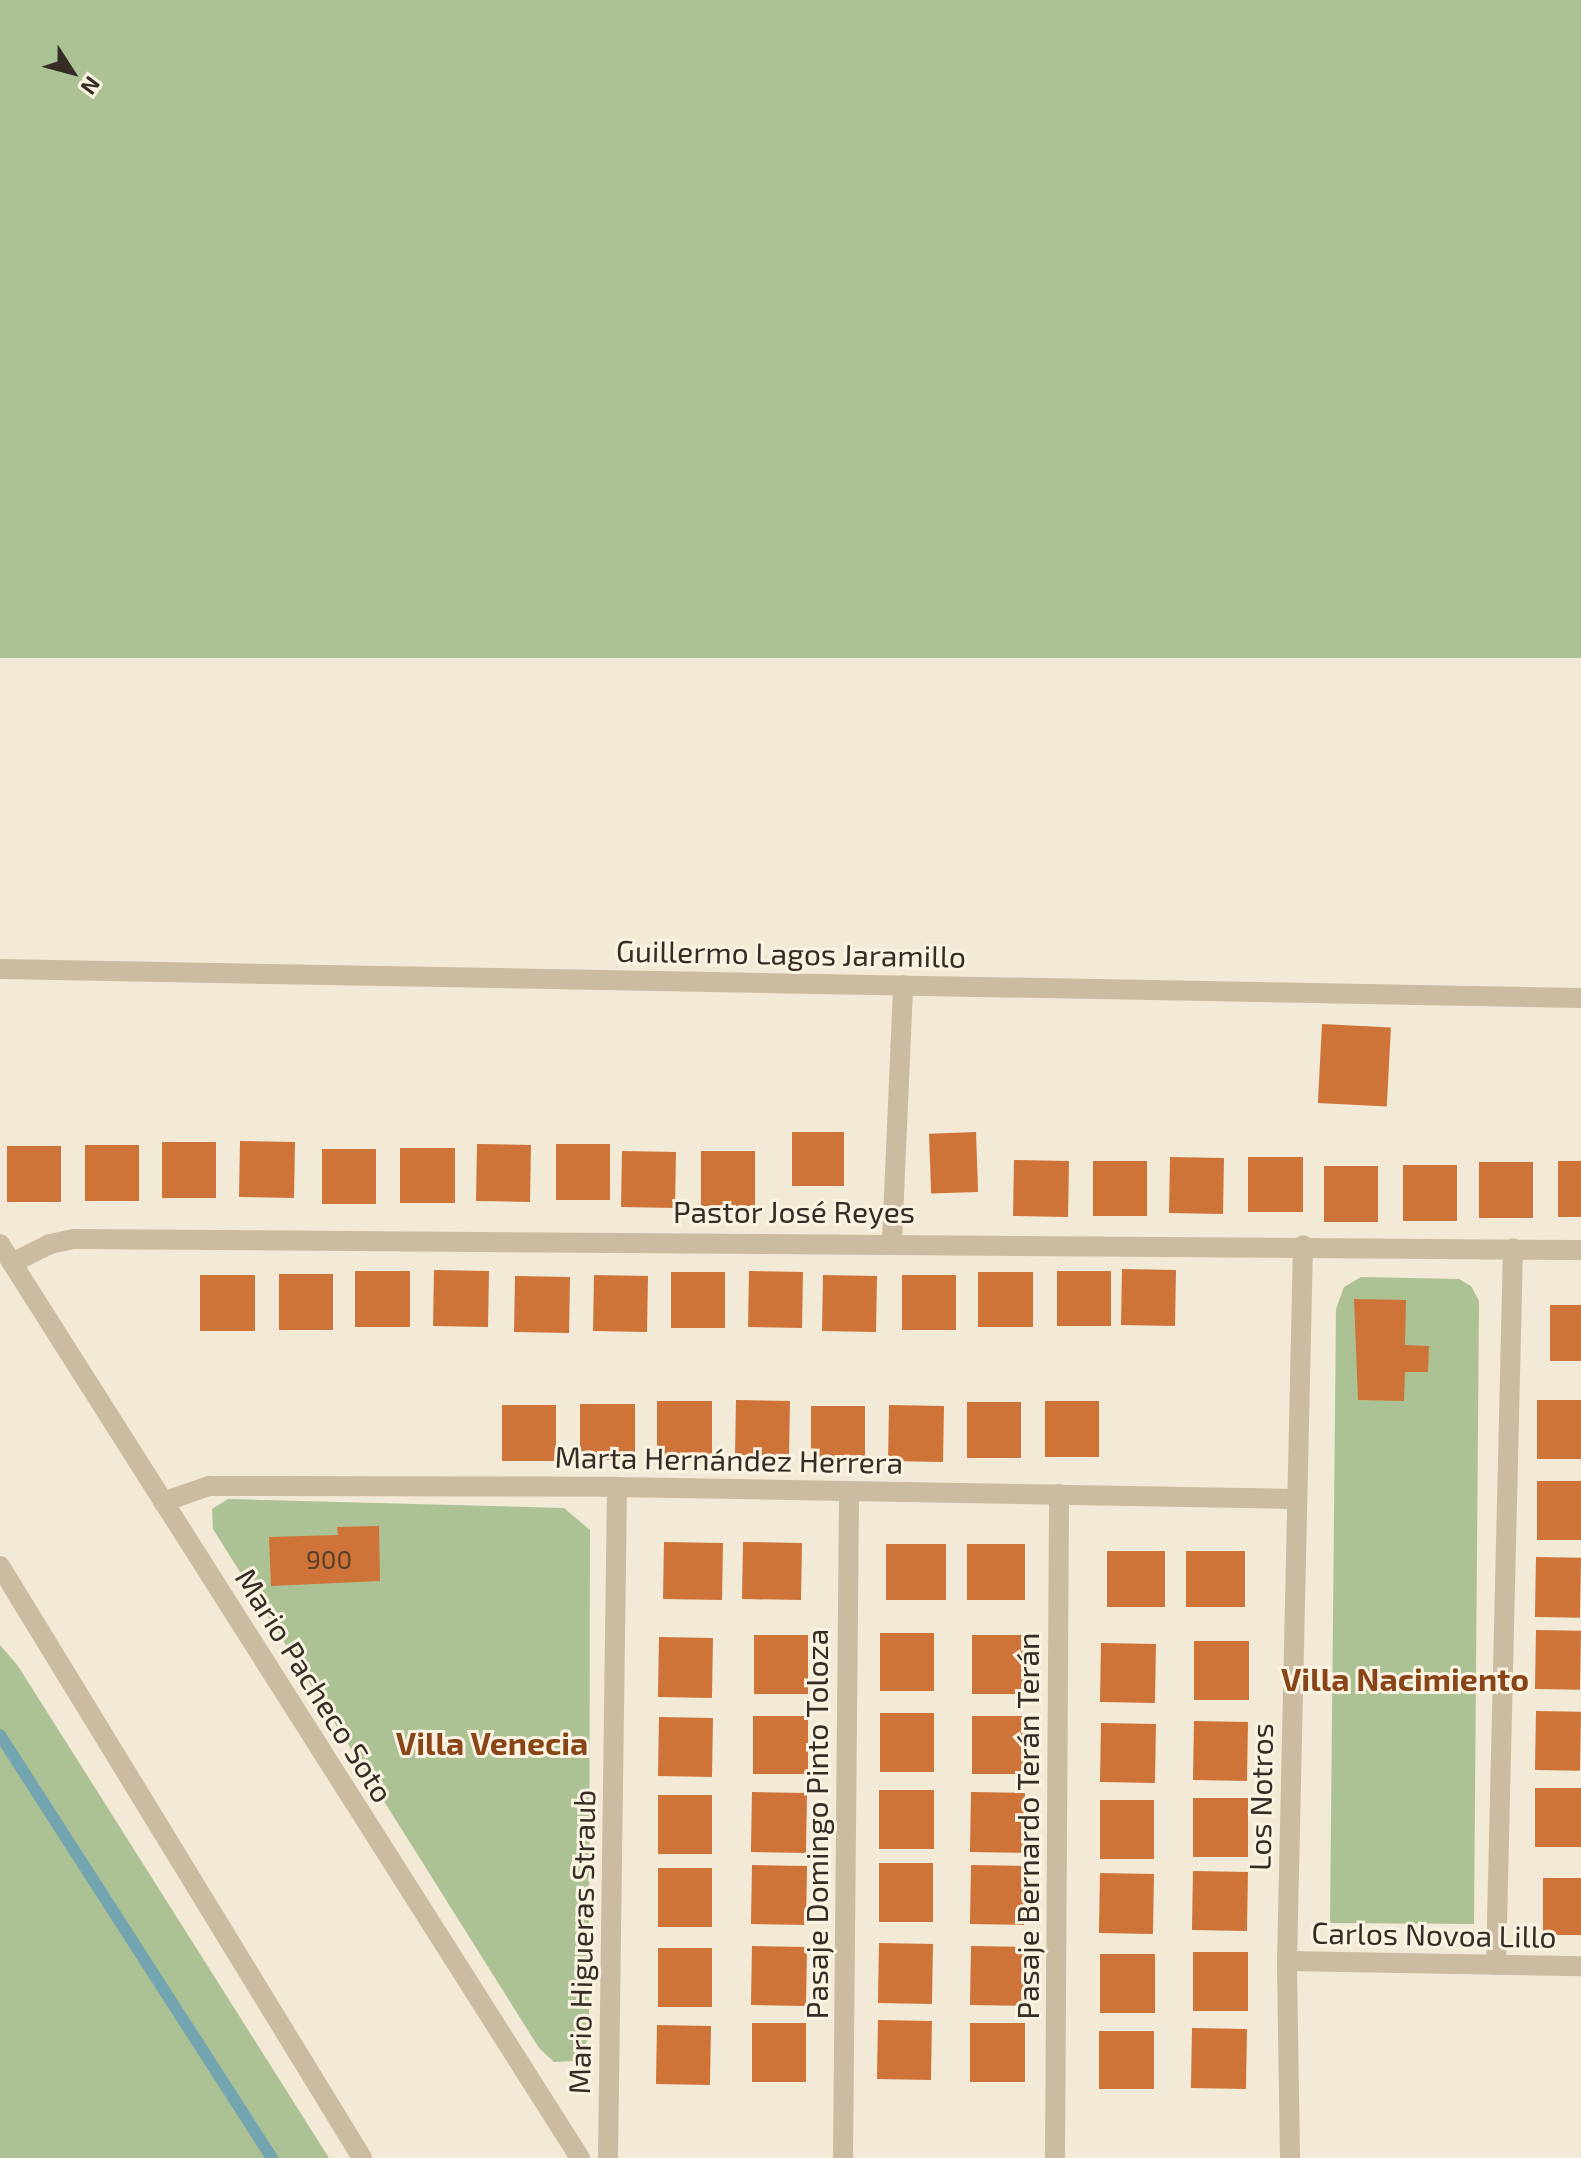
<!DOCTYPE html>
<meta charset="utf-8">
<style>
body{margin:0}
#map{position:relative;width:1581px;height:2158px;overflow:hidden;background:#f2e9d6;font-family:"Exo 2",sans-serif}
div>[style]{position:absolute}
.green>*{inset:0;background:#acc295;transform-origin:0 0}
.stream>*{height:12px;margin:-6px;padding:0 6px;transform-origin:6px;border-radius:6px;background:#73a5b1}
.building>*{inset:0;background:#cf7438;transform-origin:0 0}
.service>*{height:20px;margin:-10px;padding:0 10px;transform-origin:10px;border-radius:10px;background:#cbbba1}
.minor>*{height:20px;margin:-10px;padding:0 10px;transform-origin:10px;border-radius:10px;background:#cbbba1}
span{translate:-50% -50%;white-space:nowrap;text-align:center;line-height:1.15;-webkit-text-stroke:6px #faf3e2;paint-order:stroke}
.number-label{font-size:26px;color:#5c3e2a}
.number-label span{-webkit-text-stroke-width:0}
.street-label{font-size:30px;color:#352c25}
.neighbourhood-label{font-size:32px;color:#894518;font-weight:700}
.north{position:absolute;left:32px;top:32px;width:80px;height:80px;-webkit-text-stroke:6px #faf3e2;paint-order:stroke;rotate:126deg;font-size:22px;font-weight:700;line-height:32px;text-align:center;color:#352c25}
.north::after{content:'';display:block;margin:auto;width:28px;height:36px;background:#352c25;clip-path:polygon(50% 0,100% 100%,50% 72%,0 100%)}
</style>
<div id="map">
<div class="green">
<div style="left:0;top:0;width:1581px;height:658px"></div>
<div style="clip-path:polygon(1361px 1277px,1459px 1279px,1471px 1286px,1479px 1301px,1474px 1924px,1330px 1923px,1336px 1309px,1344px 1287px)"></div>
<div style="clip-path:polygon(228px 1499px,564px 1508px,590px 1530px,589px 2038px,574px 2061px,554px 2062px,539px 2048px,213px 1529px,212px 1509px)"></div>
<div style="clip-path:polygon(0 1645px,18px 1666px,329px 2158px,0 2158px)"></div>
</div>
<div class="stream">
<div style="left:0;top:1735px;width:503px;rotate:57.26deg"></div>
</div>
<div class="building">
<div style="left:1322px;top:1024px;width:69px;height:79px;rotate:3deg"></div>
<div style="left:792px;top:1132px;width:52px;height:54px"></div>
<div style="left:976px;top:1132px;width:60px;height:47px;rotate:88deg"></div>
<div style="left:240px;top:1141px;width:55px;height:56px;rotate:1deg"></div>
<div style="left:162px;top:1142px;width:54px;height:56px"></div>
<div style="left:477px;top:1144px;width:54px;height:57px;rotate:1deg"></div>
<div style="left:556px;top:1144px;width:54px;height:56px"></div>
<div style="left:85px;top:1145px;width:54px;height:56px"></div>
<div style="left:7px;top:1146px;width:54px;height:56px"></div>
<div style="left:400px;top:1148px;width:55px;height:55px"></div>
<div style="left:322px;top:1149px;width:54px;height:55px"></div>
<div style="left:622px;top:1151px;width:54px;height:56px;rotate:1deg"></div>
<div style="left:701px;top:1151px;width:54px;height:55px"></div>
<div style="left:1170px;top:1157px;width:54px;height:56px;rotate:1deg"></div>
<div style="left:1248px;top:1157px;width:55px;height:55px"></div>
<div style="left:1069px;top:1161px;width:56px;height:55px;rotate:91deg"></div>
<div style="left:1093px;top:1161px;width:54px;height:55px"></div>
<div style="left:1558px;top:1161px;width:23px;height:56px"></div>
<div style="left:1479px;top:1162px;width:54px;height:56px"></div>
<div style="left:1403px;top:1165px;width:54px;height:56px"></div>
<div style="left:1324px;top:1166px;width:54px;height:56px"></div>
<div style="left:1122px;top:1269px;width:54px;height:56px;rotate:1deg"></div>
<div style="left:434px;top:1270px;width:55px;height:56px;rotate:1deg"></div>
<div style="left:355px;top:1271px;width:55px;height:56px"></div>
<div style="left:749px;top:1271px;width:54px;height:56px;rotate:1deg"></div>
<div style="left:1057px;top:1271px;width:54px;height:55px"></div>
<div style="left:671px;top:1272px;width:54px;height:56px"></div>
<div style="left:978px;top:1272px;width:55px;height:55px"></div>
<div style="left:279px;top:1274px;width:54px;height:56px"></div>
<div style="left:200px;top:1275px;width:55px;height:56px"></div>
<div style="left:594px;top:1275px;width:54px;height:56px;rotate:1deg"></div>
<div style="left:823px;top:1275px;width:54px;height:56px;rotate:1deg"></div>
<div style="left:902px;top:1275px;width:54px;height:55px"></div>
<div style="left:515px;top:1276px;width:55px;height:56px;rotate:1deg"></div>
<div style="clip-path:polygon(1354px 1299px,1406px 1300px,1405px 1345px,1429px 1346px,1428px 1372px,1405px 1372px,1404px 1401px,1358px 1400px)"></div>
<div style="left:1550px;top:1305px;width:31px;height:56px"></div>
<div style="left:736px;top:1400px;width:54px;height:55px;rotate:1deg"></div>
<div style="left:1537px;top:1400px;width:44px;height:59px"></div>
<div style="left:657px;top:1401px;width:55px;height:55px"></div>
<div style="left:1045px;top:1401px;width:54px;height:56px"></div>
<div style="left:967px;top:1402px;width:54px;height:56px"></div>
<div style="left:580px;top:1404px;width:55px;height:56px"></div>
<div style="left:502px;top:1405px;width:54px;height:56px"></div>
<div style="left:889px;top:1405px;width:55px;height:56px;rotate:1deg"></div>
<div style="left:811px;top:1406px;width:54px;height:55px"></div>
<div style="left:1537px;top:1481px;width:44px;height:59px"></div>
<div style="clip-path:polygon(379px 1526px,380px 1581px,271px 1586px,269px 1537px,338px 1535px,337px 1527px)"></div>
<div style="left:664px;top:1542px;width:59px;height:57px;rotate:1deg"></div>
<div style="left:743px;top:1542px;width:59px;height:57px;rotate:1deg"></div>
<div style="left:886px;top:1544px;width:60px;height:56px"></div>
<div style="left:967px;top:1544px;width:58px;height:56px"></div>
<div style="left:1107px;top:1551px;width:58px;height:56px"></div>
<div style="left:1186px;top:1551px;width:59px;height:56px"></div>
<div style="left:1536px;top:1557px;width:45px;height:60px;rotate:1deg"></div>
<div style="left:1536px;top:1630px;width:45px;height:59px;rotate:1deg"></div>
<div style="left:880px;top:1633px;width:54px;height:58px"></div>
<div style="left:754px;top:1635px;width:54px;height:59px"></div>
<div style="left:972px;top:1635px;width:54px;height:59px"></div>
<div style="left:659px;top:1637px;width:54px;height:60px;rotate:1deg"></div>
<div style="left:1194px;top:1641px;width:55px;height:59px"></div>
<div style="left:1101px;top:1643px;width:55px;height:59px;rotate:1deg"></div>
<div style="left:1536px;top:1711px;width:45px;height:59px;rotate:1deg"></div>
<div style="left:880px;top:1713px;width:54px;height:59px"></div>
<div style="left:753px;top:1716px;width:55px;height:58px"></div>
<div style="left:972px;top:1716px;width:54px;height:58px"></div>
<div style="left:659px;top:1717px;width:54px;height:59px;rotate:1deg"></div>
<div style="left:1194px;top:1721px;width:54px;height:59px;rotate:1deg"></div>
<div style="left:1101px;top:1723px;width:55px;height:59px;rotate:1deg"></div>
<div style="left:1535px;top:1788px;width:46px;height:59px"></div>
<div style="left:879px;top:1790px;width:55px;height:59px"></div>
<div style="left:752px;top:1792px;width:55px;height:60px;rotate:1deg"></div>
<div style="left:971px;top:1792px;width:54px;height:60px;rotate:1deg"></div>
<div style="left:658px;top:1795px;width:54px;height:59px"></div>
<div style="left:1193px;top:1798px;width:55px;height:59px"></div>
<div style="left:1100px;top:1800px;width:54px;height:59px"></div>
<div style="left:879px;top:1863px;width:54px;height:59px"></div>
<div style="left:752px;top:1865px;width:55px;height:59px;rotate:1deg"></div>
<div style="left:971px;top:1865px;width:54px;height:59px;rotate:1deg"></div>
<div style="left:658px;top:1868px;width:54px;height:59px"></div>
<div style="left:1193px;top:1871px;width:55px;height:59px;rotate:1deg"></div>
<div style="left:1100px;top:1873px;width:54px;height:60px;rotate:1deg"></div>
<div style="left:1543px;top:1878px;width:38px;height:57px"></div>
<div style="left:879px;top:1943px;width:54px;height:60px;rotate:1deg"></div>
<div style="left:752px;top:1946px;width:55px;height:59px;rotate:1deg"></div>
<div style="left:971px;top:1946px;width:54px;height:59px;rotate:1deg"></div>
<div style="left:658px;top:1948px;width:54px;height:59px"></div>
<div style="left:1193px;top:1952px;width:55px;height:59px"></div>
<div style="left:1100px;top:1954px;width:55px;height:59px"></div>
<div style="left:878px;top:2020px;width:54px;height:59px;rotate:1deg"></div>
<div style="left:752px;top:2023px;width:54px;height:59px"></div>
<div style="left:970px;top:2023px;width:55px;height:59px"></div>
<div style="left:657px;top:2025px;width:54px;height:59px;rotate:1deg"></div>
<div style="left:1192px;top:2028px;width:55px;height:60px;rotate:1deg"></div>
<div style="left:1099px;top:2031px;width:55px;height:58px"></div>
</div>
<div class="service">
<div style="left:0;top:1566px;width:694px;rotate:58.55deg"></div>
</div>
<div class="minor">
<div style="left:0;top:969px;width:1581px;rotate:1.05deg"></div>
<div style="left:892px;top:1241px;width:256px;rotate:-87.5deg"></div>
<div style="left:0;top:1244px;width:1082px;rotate:57.6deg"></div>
<div style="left:12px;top:1263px;width:42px;rotate:-26.6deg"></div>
<div style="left:50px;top:1244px;width:25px;rotate:-12deg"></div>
<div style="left:74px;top:1239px;width:1507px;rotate:0.42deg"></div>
<div style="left:163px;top:1502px;width:49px;rotate:-19.2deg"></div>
<div style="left:209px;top:1486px;width:408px;rotate:0.1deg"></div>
<div style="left:617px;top:1487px;width:680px;rotate:1.01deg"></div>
<div style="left:1287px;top:1961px;width:294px;rotate:1deg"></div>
<div style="left:1496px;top:1965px;width:717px;rotate:-88.64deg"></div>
<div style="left:608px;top:2158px;width:671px;rotate:-89.23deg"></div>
<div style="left:843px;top:2158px;width:667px;rotate:-89.48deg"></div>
<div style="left:1055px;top:2158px;width:664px;rotate:-89.65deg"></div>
<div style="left:1290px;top:2158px;width:197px;rotate:-90.9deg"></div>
<div style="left:1287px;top:1961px;width:716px;rotate:-88.72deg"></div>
</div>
<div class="number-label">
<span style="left:329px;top:1559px">900</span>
</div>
<div class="street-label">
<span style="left:791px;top:953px;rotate:1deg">Guillermo Lagos Jaramillo</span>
<span style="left:794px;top:1211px">Pastor José Reyes</span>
<span style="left:729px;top:1459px;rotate:1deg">Marta Hernández Herrera</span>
<span style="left:315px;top:1685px;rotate:58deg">Mario Pacheco Soto</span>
<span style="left:1260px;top:1797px;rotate:-89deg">Los Notros</span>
<span style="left:816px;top:1824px;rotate:-90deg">Pasaje Domingo Pinto Toloza</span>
<span style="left:1027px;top:1826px;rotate:-90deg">Pasaje Bernardo Terán Terán</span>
<span style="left:1434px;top:1934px;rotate:1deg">Carlos Novoa Lillo</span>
<span style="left:581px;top:1942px;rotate:-89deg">Mario Higueras Straub</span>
</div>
<div class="neighbourhood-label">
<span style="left:1405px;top:1678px">Villa Nacimiento</span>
<span style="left:492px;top:1742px">Villa Venecia</span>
</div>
<div class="north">N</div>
</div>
